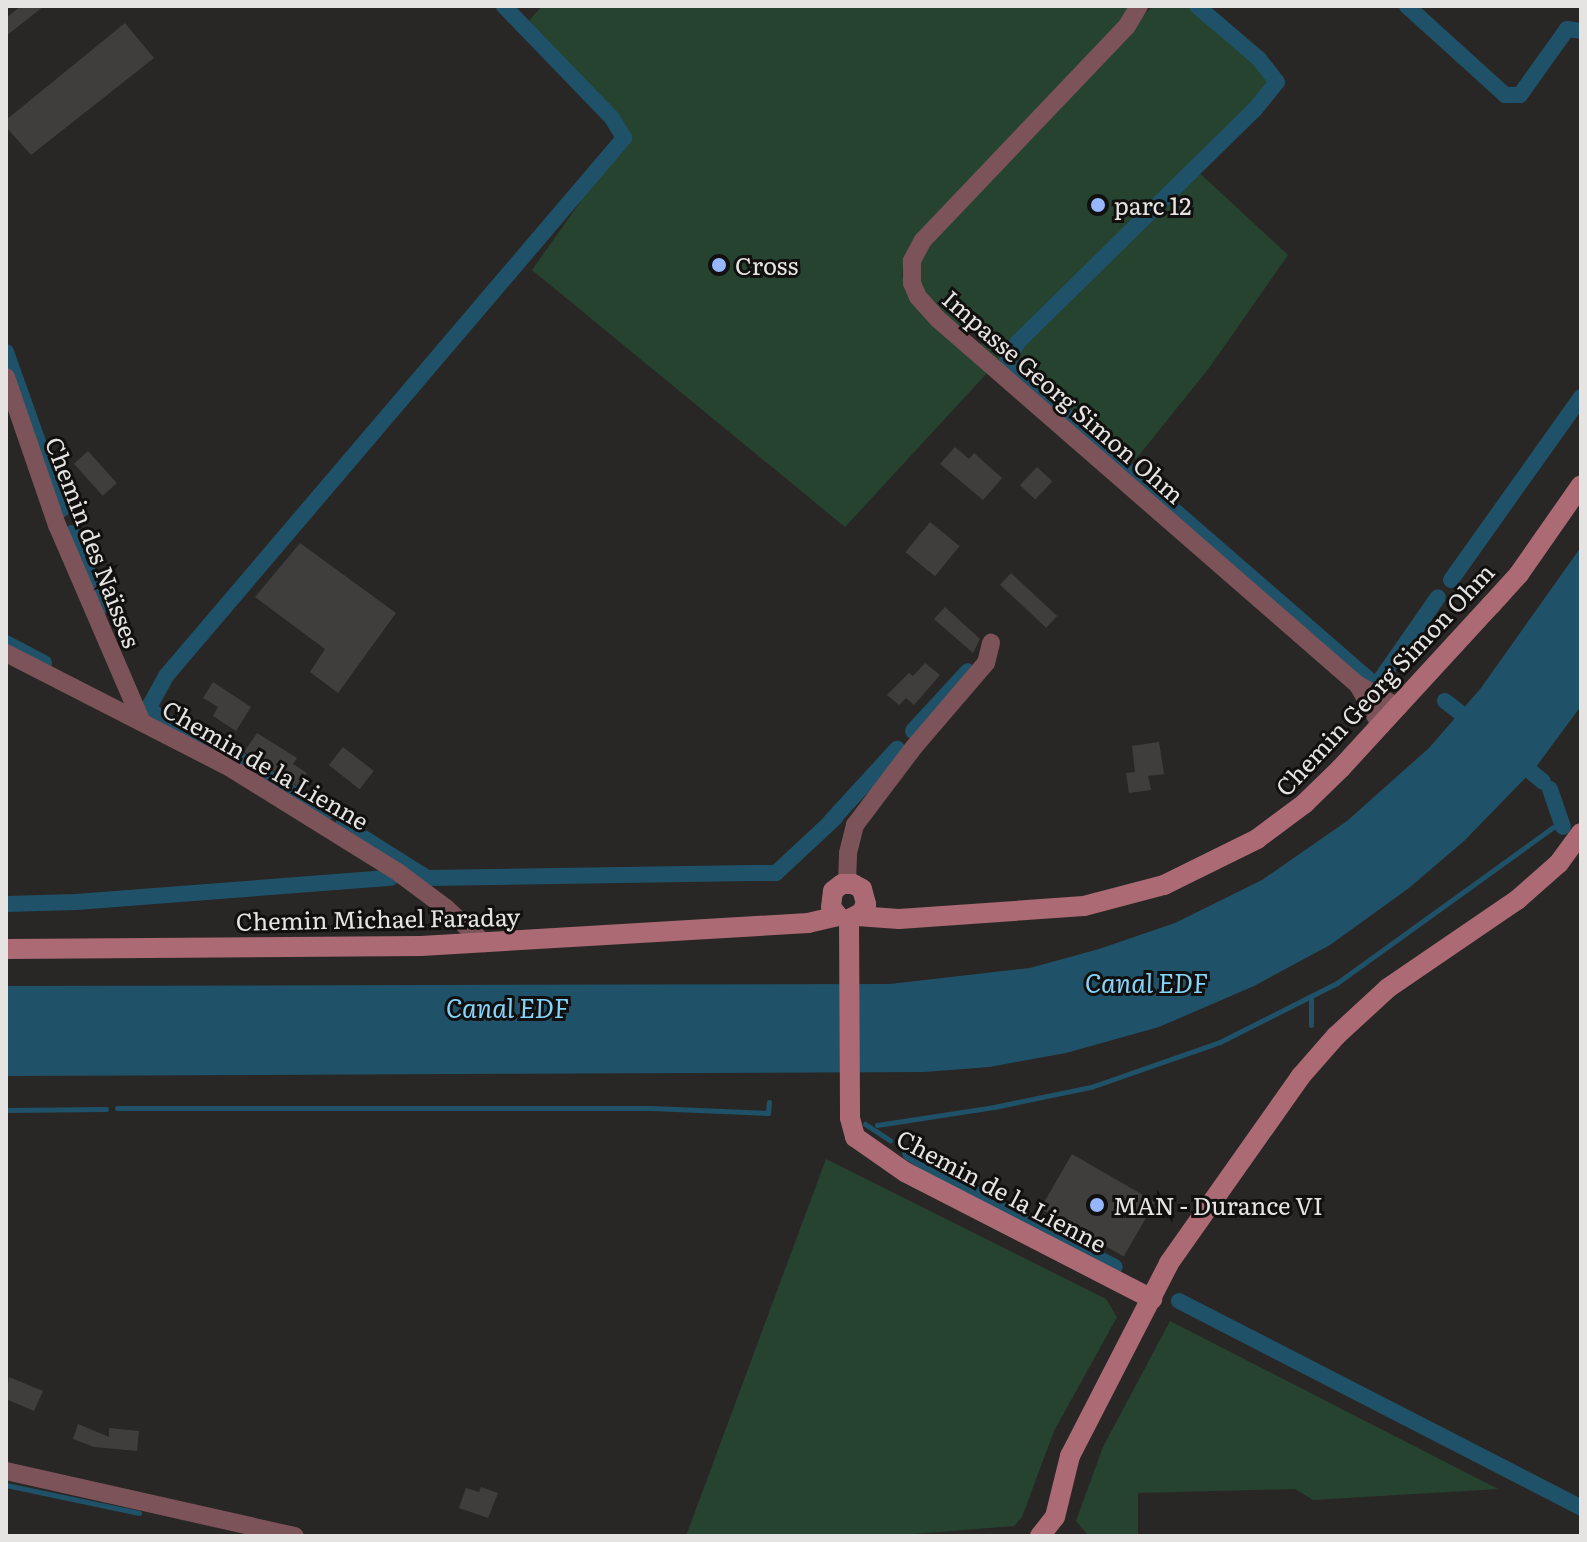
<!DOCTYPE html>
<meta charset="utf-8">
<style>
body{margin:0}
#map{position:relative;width:1587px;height:1542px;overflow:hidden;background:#292725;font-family:Literata,serif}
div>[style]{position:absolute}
.green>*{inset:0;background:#264330}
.water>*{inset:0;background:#1f5268}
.stream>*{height:5px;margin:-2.5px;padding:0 2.5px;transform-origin:2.5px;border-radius:2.5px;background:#1f5268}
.canal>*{height:16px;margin:-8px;padding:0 8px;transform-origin:8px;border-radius:8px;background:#1f5268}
.building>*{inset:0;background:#403e3c;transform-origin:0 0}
.street>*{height:18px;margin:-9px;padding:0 9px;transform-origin:9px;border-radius:9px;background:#7c5359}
.secondary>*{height:20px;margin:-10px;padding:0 10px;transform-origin:10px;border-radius:10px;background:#ac6a75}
.dots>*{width:22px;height:22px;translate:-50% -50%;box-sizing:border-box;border:4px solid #11100f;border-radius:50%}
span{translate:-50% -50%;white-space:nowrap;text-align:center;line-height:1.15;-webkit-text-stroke:6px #11100f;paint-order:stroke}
.poi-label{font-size:24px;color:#e5e4e3}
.left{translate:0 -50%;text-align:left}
.street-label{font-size:24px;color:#e5e4e3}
.water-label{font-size:26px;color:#85d4fb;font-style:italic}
.frame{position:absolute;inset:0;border:8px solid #e5e4e3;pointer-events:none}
</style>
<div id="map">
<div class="green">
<div style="clip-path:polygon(542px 6px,1130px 6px,1114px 30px,904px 259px,902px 275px,906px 291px,988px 372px,845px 527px,532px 270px,625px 139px,526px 24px)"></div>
<div style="clip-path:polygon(1153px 6px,1190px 6px,1273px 82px,1192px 166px,1288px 255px,1209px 368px,1136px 459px,1110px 442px,1082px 412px,1058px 412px,1012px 375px,979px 347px,985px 339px,977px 330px,963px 334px,921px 290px,917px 263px,925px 244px)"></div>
<div style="clip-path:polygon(826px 1159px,1106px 1299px,1117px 1317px,1054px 1431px,1022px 1517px,1014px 1526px,888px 1536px,686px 1536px)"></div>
<div style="clip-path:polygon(1170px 1321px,1498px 1489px,1313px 1500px,1295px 1489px,1138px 1493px,1138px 1536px,1088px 1535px,1076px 1521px,1103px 1447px)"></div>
</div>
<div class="water">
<div style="clip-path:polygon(1581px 547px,1581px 706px,1536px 767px,1464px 841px,1409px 888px,1330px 945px,1254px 986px,1159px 1027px,1066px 1053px,989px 1067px,924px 1072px,6px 1076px,6px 986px,890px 984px,1030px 968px,1099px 949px,1175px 923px,1262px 880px,1347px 821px,1429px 748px,1481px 688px)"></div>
</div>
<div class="stream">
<div style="left:1311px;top:997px;width:28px;rotate:90deg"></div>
<div style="left:117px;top:1108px;width:534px"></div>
<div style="left:651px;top:1108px;width:117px;rotate:2.4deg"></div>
<div style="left:768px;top:1113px;width:11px;rotate:-85deg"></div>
<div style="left:6px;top:1110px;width:100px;rotate:-0.6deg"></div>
<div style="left:865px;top:1124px;width:30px;rotate:33deg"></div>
<div style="left:877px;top:1125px;width:118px;rotate:-8.7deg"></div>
<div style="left:994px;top:1107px;width:99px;rotate:-11.7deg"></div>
<div style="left:1091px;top:1087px;width:137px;rotate:-19.2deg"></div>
<div style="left:1220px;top:1042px;width:131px;rotate:-26.8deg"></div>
<div style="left:1337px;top:983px;width:266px;rotate:-35.8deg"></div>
<div style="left:6px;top:1485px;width:136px;rotate:11.9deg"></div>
</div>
<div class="canal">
<div style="left:1197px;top:6px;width:82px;rotate:40.5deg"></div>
<div style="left:1259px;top:59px;width:29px;rotate:52deg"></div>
<div style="left:1277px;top:82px;width:36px;rotate:129deg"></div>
<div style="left:1254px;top:110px;width:331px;rotate:135.5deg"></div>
<div style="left:1018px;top:342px;width:22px;rotate:120deg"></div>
<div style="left:1007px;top:361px;width:14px;rotate:54deg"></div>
<div style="left:1015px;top:372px;width:478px;rotate:41deg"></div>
<div style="left:1376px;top:686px;width:108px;rotate:-55.1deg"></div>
<div style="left:1407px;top:6px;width:132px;rotate:42.2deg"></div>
<div style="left:1505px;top:95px;width:15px"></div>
<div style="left:1520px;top:95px;width:81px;rotate:-54.5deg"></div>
<div style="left:1567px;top:29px;width:14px;rotate:8deg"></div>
<div style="left:6px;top:352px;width:167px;rotate:70.4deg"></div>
<div style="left:72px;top:533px;width:79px;rotate:67.7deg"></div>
<div style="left:1451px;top:580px;width:224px;rotate:-54.6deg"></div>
<div style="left:6px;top:643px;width:43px;rotate:27.8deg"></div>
<div style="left:1445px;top:701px;width:41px;rotate:38deg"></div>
<div style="left:913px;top:731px;width:81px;rotate:-47.5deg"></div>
<div style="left:209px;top:743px;width:56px;rotate:-153.4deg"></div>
<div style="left:159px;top:718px;width:15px;rotate:-132deg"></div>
<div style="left:149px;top:707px;width:35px;rotate:-61deg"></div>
<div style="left:166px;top:676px;width:707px;rotate:-49.59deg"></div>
<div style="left:624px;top:138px;width:23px;rotate:-121deg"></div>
<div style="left:612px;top:118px;width:156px;rotate:-134deg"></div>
<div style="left:232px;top:755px;width:110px;rotate:32.4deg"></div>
<div style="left:1516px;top:759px;width:35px;rotate:40deg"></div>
<div style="left:1550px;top:789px;width:40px;rotate:71.1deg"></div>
<div style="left:831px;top:821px;width:98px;rotate:-47.5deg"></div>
<div style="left:343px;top:825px;width:99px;rotate:32.2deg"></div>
<div style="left:427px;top:878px;width:325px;rotate:-0.9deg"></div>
<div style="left:752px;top:873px;width:24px"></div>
<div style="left:776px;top:873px;width:81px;rotate:-43deg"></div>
<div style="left:6px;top:904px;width:70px;rotate:-1.6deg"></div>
<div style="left:76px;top:902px;width:316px;rotate:-4.4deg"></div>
<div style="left:910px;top:1153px;width:94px;rotate:32deg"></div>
<div style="left:990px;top:1203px;width:140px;rotate:27.1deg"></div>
<div style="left:1179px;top:1301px;width:452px;rotate:27.2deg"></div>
</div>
<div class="building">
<div style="clip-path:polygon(21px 6px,44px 6px,6px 36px,6px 18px)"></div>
<div style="clip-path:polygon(125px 23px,154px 58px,31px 155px,6px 127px,6px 120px)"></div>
<div style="clip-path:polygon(955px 447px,969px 459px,974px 453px,1002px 478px,983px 500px,940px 464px)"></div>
<div style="left:88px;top:451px;width:43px;height:19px;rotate:48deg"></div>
<div style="left:1037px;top:467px;width:21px;height:25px;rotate:43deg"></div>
<div style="left:930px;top:522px;width:38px;height:39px;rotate:39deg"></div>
<div style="clip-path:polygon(300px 543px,396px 613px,338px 693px,310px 672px,325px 649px,255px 597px)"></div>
<div style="left:1011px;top:573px;width:63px;height:16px;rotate:43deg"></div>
<div style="clip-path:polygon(945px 607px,980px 639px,973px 653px,934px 619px)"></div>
<div style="clip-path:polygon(925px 663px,940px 675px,914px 705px,906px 698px,899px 705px,887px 695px,909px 673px,913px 676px)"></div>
<div style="clip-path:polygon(213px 682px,251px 707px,236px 731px,213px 716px,218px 707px,203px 698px)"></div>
<div style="clip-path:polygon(257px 733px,297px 758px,293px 764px,307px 773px,297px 786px,244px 752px)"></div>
<div style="clip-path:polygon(1159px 742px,1164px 774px,1148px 776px,1151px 790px,1129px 793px,1126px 773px,1135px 772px,1132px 746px)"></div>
<div style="left:343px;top:747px;width:39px;height:23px;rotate:38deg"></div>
<div style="left:1072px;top:1154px;width:96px;height:63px;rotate:30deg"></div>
<div style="clip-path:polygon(9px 1377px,43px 1391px,34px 1411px,6px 1399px)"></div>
<div style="clip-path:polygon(78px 1424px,109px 1437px,109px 1428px,139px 1431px,137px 1451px,94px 1447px,73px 1439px)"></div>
<div style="clip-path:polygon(481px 1487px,498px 1493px,488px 1518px,459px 1508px,466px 1488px,479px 1492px)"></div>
</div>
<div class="street">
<div style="left:1139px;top:6px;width:23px;rotate:121deg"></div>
<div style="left:1127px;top:26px;width:296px;rotate:133.6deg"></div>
<div style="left:923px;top:240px;width:24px;rotate:118deg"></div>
<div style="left:912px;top:261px;width:22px;rotate:90deg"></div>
<div style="left:912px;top:283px;width:15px;rotate:67deg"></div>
<div style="left:918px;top:297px;width:31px;rotate:48deg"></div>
<div style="left:939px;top:320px;width:556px;rotate:41.06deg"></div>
<div style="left:1358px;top:685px;width:46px;rotate:28.8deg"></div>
<div style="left:6px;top:377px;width:157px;rotate:71deg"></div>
<div style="left:57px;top:525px;width:215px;rotate:66.7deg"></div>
<div style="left:6px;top:653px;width:250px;rotate:27.1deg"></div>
<div style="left:229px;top:767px;width:200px;rotate:31.9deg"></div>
<div style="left:399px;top:873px;width:59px;rotate:36.7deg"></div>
<div style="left:446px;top:908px;width:52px;rotate:42.6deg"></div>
<div style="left:1358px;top:685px;width:47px;rotate:60.7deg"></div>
<div style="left:847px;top:883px;width:30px;rotate:-88deg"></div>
<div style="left:848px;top:853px;width:29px;rotate:-76deg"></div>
<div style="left:855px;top:825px;width:98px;rotate:-52.9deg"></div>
<div style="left:914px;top:747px;width:111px;rotate:-49.4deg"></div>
<div style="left:986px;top:663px;width:21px;rotate:-76deg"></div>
<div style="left:6px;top:1471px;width:296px;rotate:12.7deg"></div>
</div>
<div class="secondary">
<div style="left:838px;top:916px;width:11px;rotate:-128deg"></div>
<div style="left:831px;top:907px;width:16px;rotate:-83deg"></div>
<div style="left:833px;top:891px;width:11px;rotate:-38deg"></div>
<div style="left:842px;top:884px;width:11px"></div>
<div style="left:853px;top:884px;width:10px;rotate:29deg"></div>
<div style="left:862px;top:889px;width:16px;rotate:75deg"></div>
<div style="left:866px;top:904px;width:10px;rotate:119deg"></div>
<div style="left:861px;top:913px;width:13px;rotate:153deg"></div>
<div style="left:857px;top:916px;width:42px;rotate:4.1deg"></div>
<div style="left:899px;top:919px;width:185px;rotate:-4deg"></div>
<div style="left:1084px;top:906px;width:83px;rotate:-14.7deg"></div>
<div style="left:1164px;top:885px;width:104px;rotate:-26.3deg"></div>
<div style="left:1257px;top:839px;width:59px;rotate:-36.7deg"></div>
<div style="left:1304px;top:804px;width:52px;rotate:-44.2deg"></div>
<div style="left:1341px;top:768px;width:222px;rotate:-47.4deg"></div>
<div style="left:1491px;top:605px;width:42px;rotate:-47.9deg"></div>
<div style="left:1519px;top:574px;width:108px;rotate:-55.1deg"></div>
<div style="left:849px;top:919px;width:199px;rotate:89.7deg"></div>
<div style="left:850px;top:1118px;width:20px;rotate:75deg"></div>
<div style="left:855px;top:1137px;width:61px;rotate:35deg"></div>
<div style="left:905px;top:1172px;width:278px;rotate:27.2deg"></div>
<div style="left:6px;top:949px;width:415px;rotate:-0.4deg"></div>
<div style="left:421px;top:946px;width:388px;rotate:-3.4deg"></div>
<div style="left:808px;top:923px;width:31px;rotate:-13deg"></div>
<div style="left:1040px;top:1536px;width:24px;rotate:-52deg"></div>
<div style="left:1055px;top:1517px;width:63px;rotate:-76.2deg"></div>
<div style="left:1070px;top:1456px;width:217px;rotate:-62.8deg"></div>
<div style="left:1169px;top:1263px;width:228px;rotate:-54.8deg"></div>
<div style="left:1300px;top:1077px;width:55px;rotate:-48.7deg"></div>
<div style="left:1336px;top:1036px;width:71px;rotate:-42.7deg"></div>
<div style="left:1388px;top:988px;width:156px;rotate:-34.3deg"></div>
<div style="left:1517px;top:900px;width:56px;rotate:-41.4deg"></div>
<div style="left:1559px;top:863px;width:37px;rotate:-54deg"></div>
</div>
<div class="dots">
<div style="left:1098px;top:205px;background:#96b6fd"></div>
<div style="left:719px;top:265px;background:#96b6fd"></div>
<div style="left:1097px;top:1205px;background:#96b6fd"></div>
</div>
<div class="poi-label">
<span class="left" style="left:1114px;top:205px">parc 12</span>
<span class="left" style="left:735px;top:265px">Cross</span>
<span class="left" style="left:1113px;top:1205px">MAN - Durance VI</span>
</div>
<div class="street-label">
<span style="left:1064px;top:396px;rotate:41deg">Impasse Georg Simon Ohm</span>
<span style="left:94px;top:542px;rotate:69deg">Chemin des Naïsses</span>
<span style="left:1384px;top:679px;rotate:-47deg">Chemin Georg Simon Ohm</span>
<span style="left:266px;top:764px;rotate:30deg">Chemin de la Lienne</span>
<span style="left:378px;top:918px;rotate:-1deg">Chemin Michael Faraday</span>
<span style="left:1002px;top:1190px;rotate:28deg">Chemin de la Lienne</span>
</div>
<div class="water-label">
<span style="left:1146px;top:982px">Canal EDF</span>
<span style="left:507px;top:1007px">Canal EDF</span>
</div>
<div class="frame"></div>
</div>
